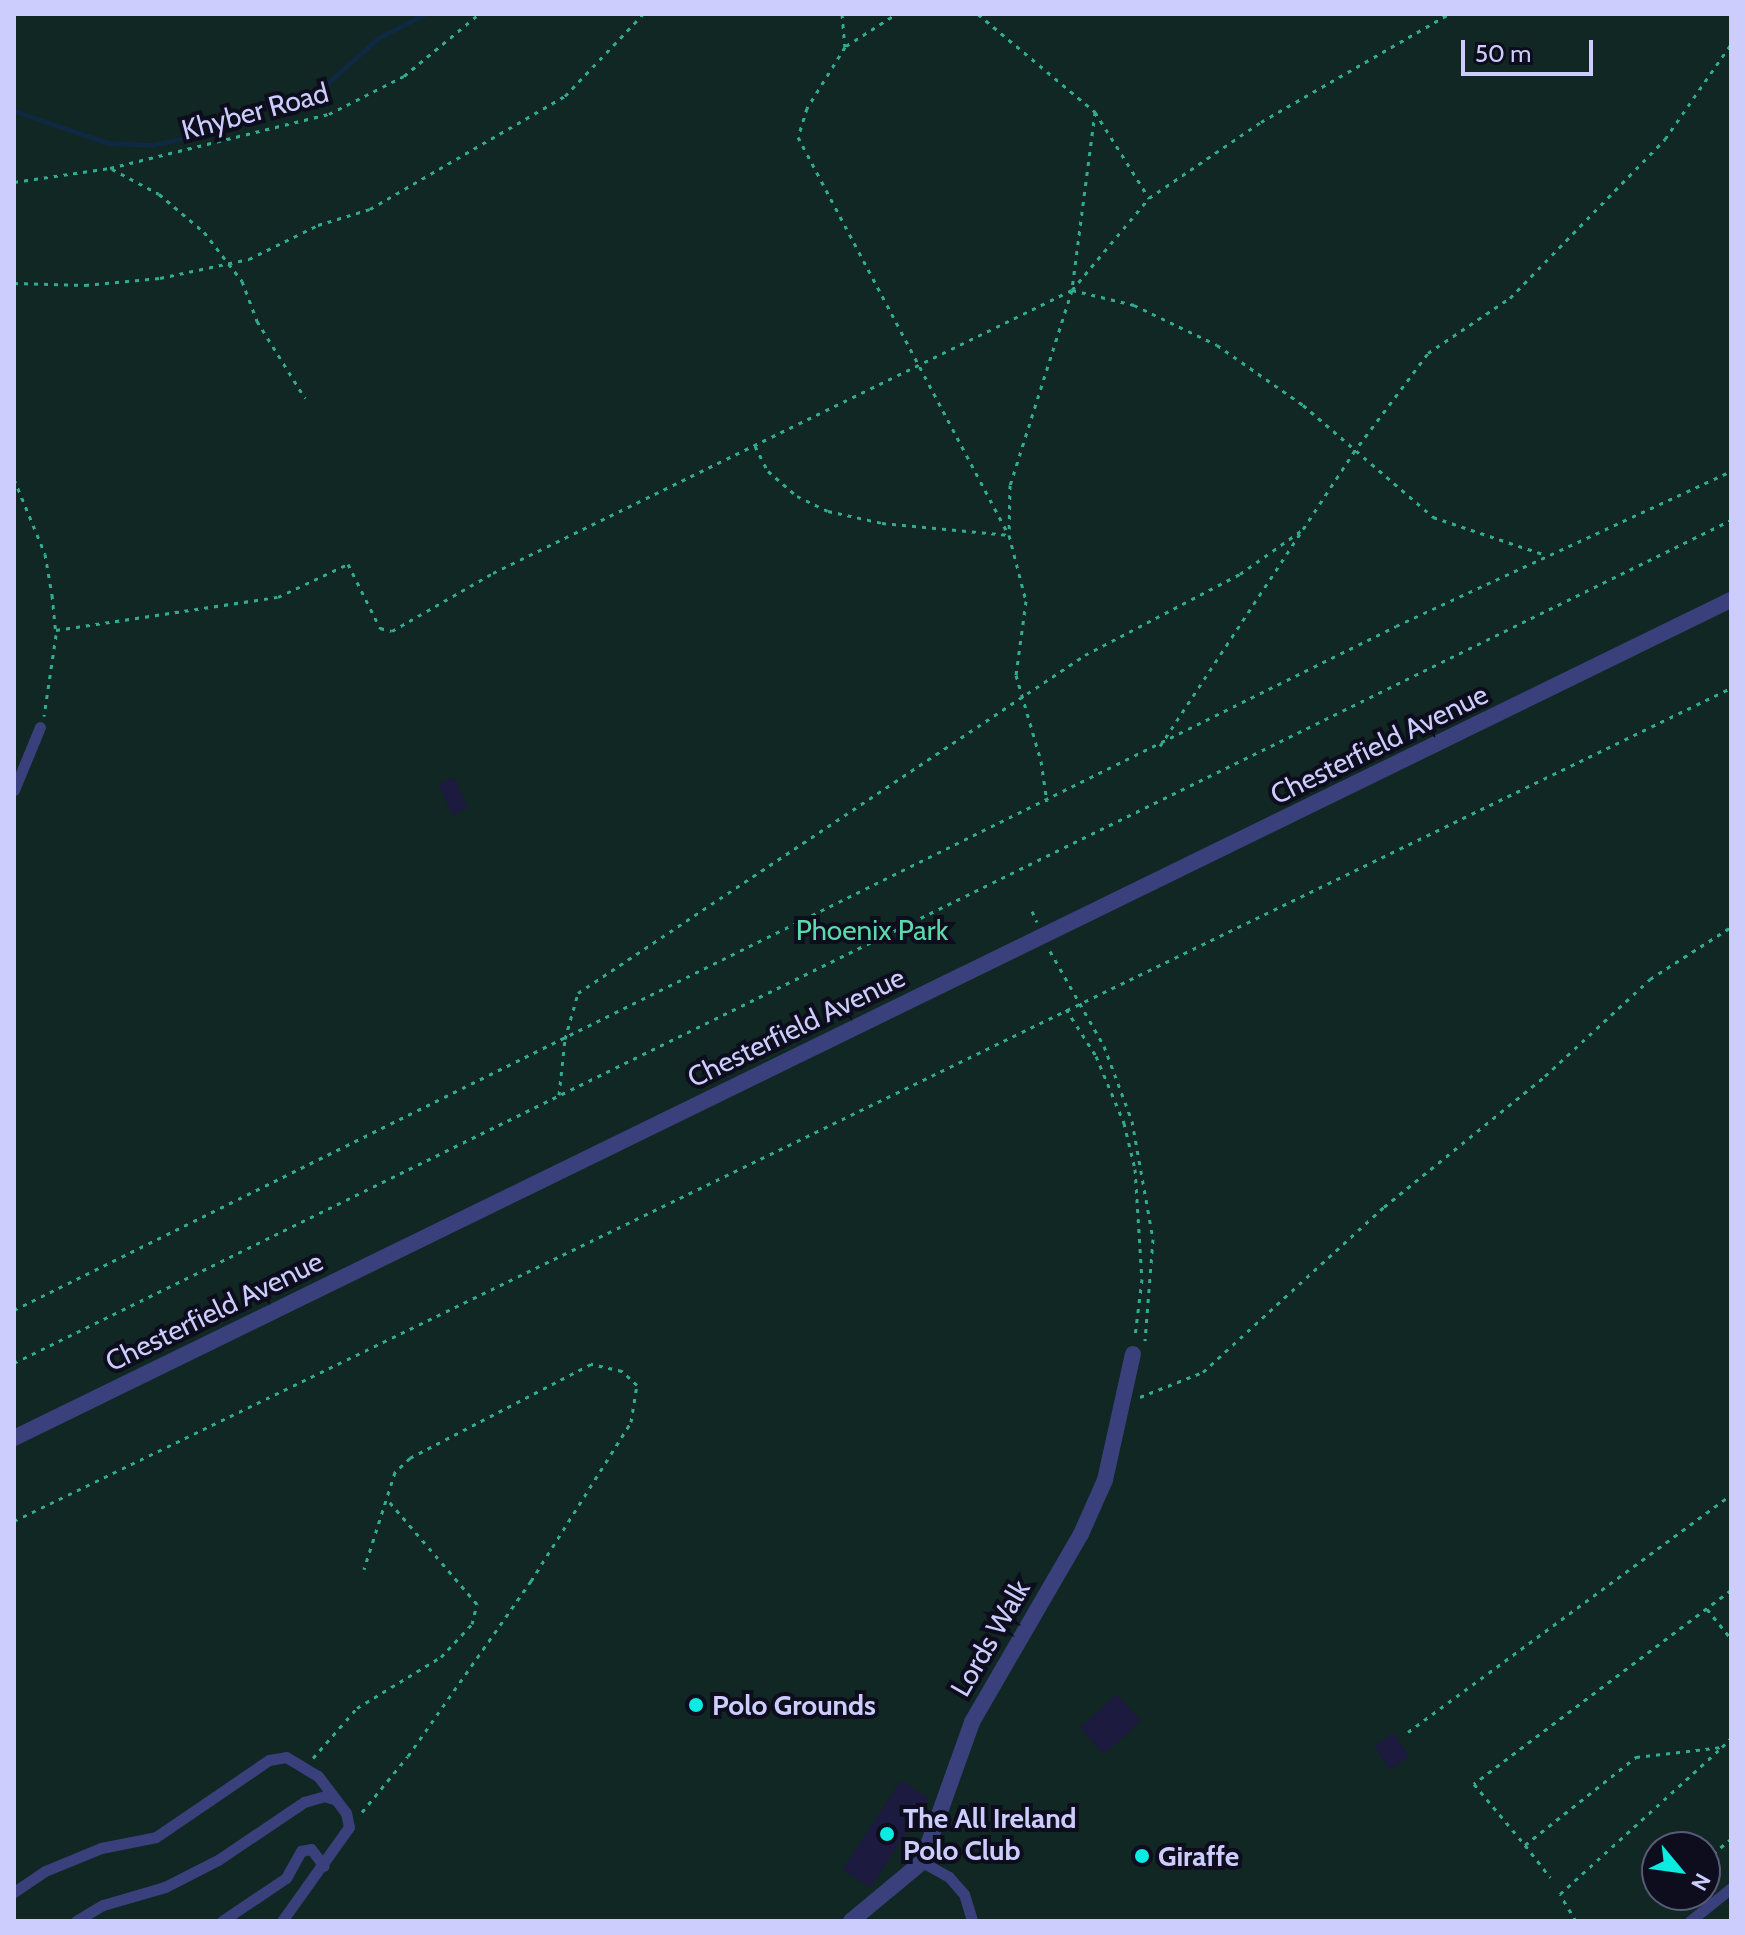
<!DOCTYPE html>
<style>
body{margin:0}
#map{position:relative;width:1745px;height:1935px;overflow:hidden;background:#0d0d1e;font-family:Cabin,sans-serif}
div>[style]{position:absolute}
.green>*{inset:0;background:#102723}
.stream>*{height:5px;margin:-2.5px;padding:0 2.5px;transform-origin:2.5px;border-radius:2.5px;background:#0e2941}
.building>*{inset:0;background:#1c1a3e;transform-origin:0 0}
.path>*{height:3px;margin-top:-1.5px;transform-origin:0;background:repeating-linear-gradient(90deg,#32ab92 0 4px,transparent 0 10px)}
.service>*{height:11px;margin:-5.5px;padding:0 5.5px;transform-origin:5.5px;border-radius:5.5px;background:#3a407b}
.minor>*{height:16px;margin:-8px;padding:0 8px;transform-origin:8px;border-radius:8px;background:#3a407b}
.tertiary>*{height:16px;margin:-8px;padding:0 8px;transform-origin:8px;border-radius:8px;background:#3a407b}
.dots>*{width:22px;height:22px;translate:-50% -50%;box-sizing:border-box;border:4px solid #0d0d1e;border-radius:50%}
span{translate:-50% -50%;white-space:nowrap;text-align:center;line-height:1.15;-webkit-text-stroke:8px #0d0d1e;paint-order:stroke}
.street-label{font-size:28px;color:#cccdfd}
.park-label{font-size:28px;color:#5cd9a8}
.poi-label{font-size:28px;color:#cccdfd;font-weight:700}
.left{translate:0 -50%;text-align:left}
.frame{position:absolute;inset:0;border:16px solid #cccdfd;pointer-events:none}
.north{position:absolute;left:1641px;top:1831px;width:80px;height:80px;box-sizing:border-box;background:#0d0d1e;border:2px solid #595a77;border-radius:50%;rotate:119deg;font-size:22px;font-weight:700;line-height:32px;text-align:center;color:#cccdfd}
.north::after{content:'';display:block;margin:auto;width:28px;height:36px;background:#0aebe2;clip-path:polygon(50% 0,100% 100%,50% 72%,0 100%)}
.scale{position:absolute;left:1461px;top:40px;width:132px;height:36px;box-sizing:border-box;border:4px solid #cccdfd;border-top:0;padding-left:10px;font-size:24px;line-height:28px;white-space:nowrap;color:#cccdfd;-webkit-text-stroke:6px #0d0d1e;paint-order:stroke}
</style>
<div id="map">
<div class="green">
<div style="clip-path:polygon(evenodd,14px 14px,1731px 14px,1731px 1921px,14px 1921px,14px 14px,1657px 1847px,1705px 1847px,1705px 1895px,1657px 1895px,1657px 1847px)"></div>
</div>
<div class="stream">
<div style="left:14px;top:111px;width:99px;rotate:18.8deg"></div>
<div style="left:108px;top:143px;width:43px;rotate:2.7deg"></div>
<div style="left:151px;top:145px;width:39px;rotate:-12deg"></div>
<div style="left:189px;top:137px;width:59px;rotate:-23.1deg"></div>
<div style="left:243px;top:114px;width:72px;rotate:-14.4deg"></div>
<div style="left:313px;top:96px;width:87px;rotate:-41.7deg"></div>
<div style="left:378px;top:38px;width:53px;rotate:-27.1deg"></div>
</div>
<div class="building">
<div style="left:454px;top:777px;width:34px;height:17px;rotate:66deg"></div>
<div style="left:1117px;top:1694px;width:36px;height:50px;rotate:48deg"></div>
<div style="left:1393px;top:1733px;width:28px;height:23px;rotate:55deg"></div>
<div style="left:901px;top:1780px;width:33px;height:107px;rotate:33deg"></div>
</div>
<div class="path">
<div style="left:842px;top:14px;width:33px;rotate:85deg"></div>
<div style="left:845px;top:47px;width:72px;rotate:121.9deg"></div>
<div style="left:807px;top:108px;width:30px;rotate:107deg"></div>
<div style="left:798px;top:137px;width:447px;rotate:62.1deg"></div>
<div style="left:978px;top:14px;width:153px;rotate:39.9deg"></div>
<div style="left:1095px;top:112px;width:102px;rotate:57.9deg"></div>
<div style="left:846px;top:46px;width:59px;rotate:-32.6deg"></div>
<div style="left:1095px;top:112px;width:179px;rotate:97.4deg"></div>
<div style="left:1072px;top:290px;width:64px;rotate:13.6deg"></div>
<div style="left:1134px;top:305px;width:92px;rotate:25.7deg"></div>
<div style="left:1217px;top:345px;width:105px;rotate:34.9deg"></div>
<div style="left:1303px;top:405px;width:172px;rotate:40.7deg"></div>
<div style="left:1433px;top:517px;width:119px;rotate:18.6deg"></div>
<div style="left:112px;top:169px;width:53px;rotate:28deg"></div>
<div style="left:159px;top:194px;width:59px;rotate:40.2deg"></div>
<div style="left:204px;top:232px;width:62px;rotate:52.2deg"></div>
<div style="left:242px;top:281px;width:43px;rotate:69.4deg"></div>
<div style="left:257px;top:321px;width:91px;rotate:58.1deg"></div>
<div style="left:14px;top:182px;width:97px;rotate:-8.3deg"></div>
<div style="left:110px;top:168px;width:226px;rotate:-13.9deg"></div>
<div style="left:329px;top:114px;width:84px;rotate:-26.9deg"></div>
<div style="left:404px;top:76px;width:97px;rotate:-39.6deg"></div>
<div style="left:14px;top:283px;width:71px;rotate:1.6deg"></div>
<div style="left:85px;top:285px;width:75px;rotate:-5.3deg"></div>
<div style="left:160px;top:278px;width:91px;rotate:-12.1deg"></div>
<div style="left:249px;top:259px;width:77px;rotate:-26.2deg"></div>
<div style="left:318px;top:225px;width:54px;rotate:-17.1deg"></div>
<div style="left:370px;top:209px;width:225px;rotate:-30.1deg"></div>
<div style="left:565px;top:96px;width:113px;rotate:-46.4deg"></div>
<div style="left:1072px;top:290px;width:120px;rotate:-50.1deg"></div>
<div style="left:1149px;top:198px;width:135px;rotate:-34.2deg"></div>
<div style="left:1261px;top:122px;width:217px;rotate:-29.9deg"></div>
<div style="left:755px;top:446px;width:28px;rotate:63deg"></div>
<div style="left:768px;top:471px;width:38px;rotate:41deg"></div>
<div style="left:797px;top:496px;width:34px;rotate:26deg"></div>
<div style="left:828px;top:511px;width:55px;rotate:12.5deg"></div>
<div style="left:882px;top:523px;width:128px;rotate:5.4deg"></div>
<div style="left:14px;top:479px;width:81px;rotate:67.5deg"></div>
<div style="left:45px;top:554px;width:42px;rotate:80.3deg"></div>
<div style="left:52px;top:595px;width:40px;rotate:84.3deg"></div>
<div style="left:56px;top:635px;width:82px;rotate:98.4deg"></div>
<div style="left:56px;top:630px;width:224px;rotate:-8.5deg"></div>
<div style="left:278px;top:597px;width:77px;rotate:-25.2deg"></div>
<div style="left:348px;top:564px;width:72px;rotate:63.4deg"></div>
<div style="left:380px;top:628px;width:12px;rotate:14deg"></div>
<div style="left:392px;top:631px;width:116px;rotate:-29.9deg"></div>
<div style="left:493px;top:573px;width:644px;rotate:-26.05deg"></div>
<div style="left:1072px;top:290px;width:205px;rotate:107.6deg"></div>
<div style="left:1010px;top:485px;width:50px;rotate:91.1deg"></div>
<div style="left:1009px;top:535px;width:68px;rotate:75.6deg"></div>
<div style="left:1026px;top:601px;width:75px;rotate:97.7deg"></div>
<div style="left:1016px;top:675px;width:90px;rotate:73.8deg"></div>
<div style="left:1041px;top:761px;width:41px;rotate:81.7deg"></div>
<div style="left:1160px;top:746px;width:351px;rotate:-56.6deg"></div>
<div style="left:1353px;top:453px;width:125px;rotate:-53.1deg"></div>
<div style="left:1428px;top:353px;width:99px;rotate:-33.9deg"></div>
<div style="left:1510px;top:298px;width:222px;rotate:-45.7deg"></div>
<div style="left:1665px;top:139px;width:116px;rotate:-55.2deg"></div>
<div style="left:1032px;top:911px;width:12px;rotate:66deg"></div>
<div style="left:1050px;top:951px;width:109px;rotate:60.4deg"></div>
<div style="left:1104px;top:1046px;width:80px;rotate:69.5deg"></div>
<div style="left:1132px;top:1121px;width:120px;rotate:79.9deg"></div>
<div style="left:1153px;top:1239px;width:102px;rotate:94.5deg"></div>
<div style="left:1066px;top:1009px;width:56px;rotate:57.4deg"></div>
<div style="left:1096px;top:1056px;width:73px;rotate:67.3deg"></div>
<div style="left:1124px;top:1123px;width:47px;rotate:76.6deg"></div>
<div style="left:1135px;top:1169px;width:110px;rotate:86.4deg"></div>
<div style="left:1142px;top:1279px;width:57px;rotate:97deg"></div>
<div style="left:559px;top:1095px;width:56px;rotate:-83.9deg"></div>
<div style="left:565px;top:1039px;width:48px;rotate:-74.2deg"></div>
<div style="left:578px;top:993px;width:609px;rotate:-33.69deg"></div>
<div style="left:1085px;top:655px;width:175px;rotate:-27.6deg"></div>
<div style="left:1240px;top:574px;width:80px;rotate:-35.3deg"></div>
<div style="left:14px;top:1310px;width:1542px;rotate:-26.33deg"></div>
<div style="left:1396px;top:626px;width:369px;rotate:-24.8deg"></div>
<div style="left:14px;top:1363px;width:1913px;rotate:-26.15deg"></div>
<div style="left:1140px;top:1397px;width:68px;rotate:-21.6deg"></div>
<div style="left:1203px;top:1372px;width:245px;rotate:-42.4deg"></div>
<div style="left:1384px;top:1207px;width:208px;rotate:-39.1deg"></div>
<div style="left:1545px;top:1076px;width:143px;rotate:-42.7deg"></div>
<div style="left:1650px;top:979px;width:96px;rotate:-32.7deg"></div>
<div style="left:14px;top:1521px;width:1908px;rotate:-25.88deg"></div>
<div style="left:1731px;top:1590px;width:322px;rotate:143deg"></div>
<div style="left:1474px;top:1784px;width:80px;rotate:50.1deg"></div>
<div style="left:1525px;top:1845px;width:142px;rotate:-38.4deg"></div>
<div style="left:1636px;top:1757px;width:87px;rotate:-6.6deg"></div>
<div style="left:1722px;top:1747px;width:13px;rotate:-45deg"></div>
<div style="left:1707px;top:1609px;width:38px;rotate:51deg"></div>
<div style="left:1408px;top:1732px;width:401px;rotate:-36.3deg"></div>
<div style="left:313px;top:1758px;width:67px;rotate:-48.7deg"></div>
<div style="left:357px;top:1708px;width:98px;rotate:-31.3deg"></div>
<div style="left:441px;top:1657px;width:45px;rotate:-46.8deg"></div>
<div style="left:472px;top:1624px;width:21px;rotate:-76deg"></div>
<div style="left:477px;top:1604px;width:138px;rotate:-130.6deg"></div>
<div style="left:362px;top:1812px;width:72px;rotate:-50.6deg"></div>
<div style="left:408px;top:1756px;width:214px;rotate:-54.9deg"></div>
<div style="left:531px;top:1581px;width:188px;rotate:-57.8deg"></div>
<div style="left:631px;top:1422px;width:37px;rotate:-81deg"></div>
<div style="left:637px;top:1385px;width:21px;rotate:-137deg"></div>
<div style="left:622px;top:1371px;width:32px;rotate:-167deg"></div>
<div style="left:591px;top:1364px;width:204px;rotate:152.6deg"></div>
<div style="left:410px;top:1458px;width:21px;rotate:137deg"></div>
<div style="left:395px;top:1472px;width:102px;rotate:107.7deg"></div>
<div style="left:1525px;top:1845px;width:41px;rotate:52deg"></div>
<div style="left:1705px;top:1860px;width:33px;rotate:-39deg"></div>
<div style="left:1576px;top:1921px;width:31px;rotate:-121deg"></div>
<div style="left:1560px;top:1894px;width:219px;rotate:-42.2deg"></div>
</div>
<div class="service">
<div style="left:14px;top:790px;width:68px;rotate:-67.6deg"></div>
<div style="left:922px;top:1862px;width:31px;rotate:29deg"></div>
<div style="left:949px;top:1877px;width:23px;rotate:49deg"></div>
<div style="left:964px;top:1894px;width:28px;rotate:73deg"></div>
<div style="left:14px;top:1892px;width:37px;rotate:-34deg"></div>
<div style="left:45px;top:1871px;width:61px;rotate:-22.3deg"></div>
<div style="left:101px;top:1848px;width:56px;rotate:-11.3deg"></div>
<div style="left:156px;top:1837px;width:137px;rotate:-34.3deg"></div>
<div style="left:269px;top:1760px;width:17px;rotate:-10deg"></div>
<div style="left:286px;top:1757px;width:37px;rotate:31deg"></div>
<div style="left:318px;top:1776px;width:46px;rotate:52.9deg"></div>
<div style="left:346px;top:1813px;width:14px;rotate:78deg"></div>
<div style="left:349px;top:1827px;width:115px;rotate:125.5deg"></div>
<div style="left:76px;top:1921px;width:31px;rotate:-31deg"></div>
<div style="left:103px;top:1905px;width:65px;rotate:-16.2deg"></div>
<div style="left:165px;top:1887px;width:59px;rotate:-27deg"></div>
<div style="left:218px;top:1860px;width:104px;rotate:-34deg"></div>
<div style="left:304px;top:1802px;width:22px;rotate:-16deg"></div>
<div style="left:325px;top:1796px;width:12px;rotate:20deg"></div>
<div style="left:222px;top:1921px;width:77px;rotate:-33.9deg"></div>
<div style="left:286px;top:1878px;width:31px;rotate:-61deg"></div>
<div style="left:301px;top:1851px;width:10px;rotate:-11deg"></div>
<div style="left:311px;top:1849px;width:21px;rotate:53deg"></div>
<div style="left:1690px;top:1921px;width:53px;rotate:-38.8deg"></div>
</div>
<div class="minor">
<div style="left:851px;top:1921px;width:92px;rotate:-39.7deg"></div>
<div style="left:922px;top:1862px;width:149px;rotate:-70.3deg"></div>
<div style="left:972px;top:1722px;width:217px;rotate:-59.9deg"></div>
<div style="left:1081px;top:1534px;width:59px;rotate:-66deg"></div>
<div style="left:1105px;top:1480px;width:129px;rotate:-77.5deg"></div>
</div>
<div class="tertiary">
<div style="left:14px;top:1438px;width:1911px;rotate:-26.02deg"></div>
</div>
<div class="dots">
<div style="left:696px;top:1705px;background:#0aebe2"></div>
<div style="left:887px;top:1834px;background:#0aebe2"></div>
<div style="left:1142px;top:1856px;background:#0aebe2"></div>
</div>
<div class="street-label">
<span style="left:255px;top:111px;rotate:-15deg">Khyber Road</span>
<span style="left:1379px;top:744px;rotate:-26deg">Chesterfield Avenue</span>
<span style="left:796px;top:1027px;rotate:-26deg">Chesterfield Avenue</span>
<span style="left:214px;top:1311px;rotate:-26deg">Chesterfield Avenue</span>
<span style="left:990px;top:1638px;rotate:-60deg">Lords Walk</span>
</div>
<div class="park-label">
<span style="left:872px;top:930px">Phoenix Park</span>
</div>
<div class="poi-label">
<span class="left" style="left:712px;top:1705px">Polo Grounds</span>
<span class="left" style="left:903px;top:1834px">The All Ireland<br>Polo Club</span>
<span class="left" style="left:1158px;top:1856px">Giraffe</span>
</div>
<div class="frame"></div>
<div class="north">N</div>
<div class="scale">50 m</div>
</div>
